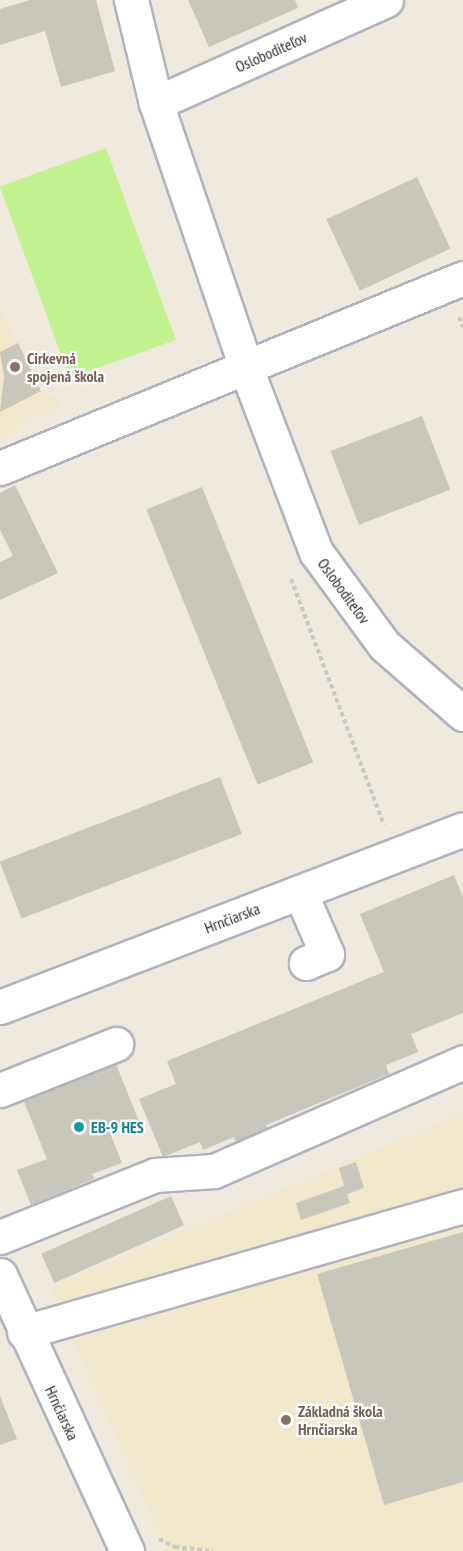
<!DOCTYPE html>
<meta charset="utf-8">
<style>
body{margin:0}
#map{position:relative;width:463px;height:1551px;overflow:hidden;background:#eee8dd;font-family:"PT Sans Narrow",sans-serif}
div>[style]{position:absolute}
.education>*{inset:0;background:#f1e7cb}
.pitch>*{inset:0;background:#c2f18f;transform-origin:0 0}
.building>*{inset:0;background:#c9c6bb;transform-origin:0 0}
.path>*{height:4px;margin-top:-2px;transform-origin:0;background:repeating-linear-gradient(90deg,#c8c8c8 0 4.5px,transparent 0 7.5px)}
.roads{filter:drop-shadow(2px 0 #b1b2c0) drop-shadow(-2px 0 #b1b2c0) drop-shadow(0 2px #b1b2c0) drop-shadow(0 -2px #b1b2c0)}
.minor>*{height:33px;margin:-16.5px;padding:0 16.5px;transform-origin:16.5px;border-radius:16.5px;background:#fff}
.dots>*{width:16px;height:16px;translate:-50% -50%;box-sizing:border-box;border:3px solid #fff;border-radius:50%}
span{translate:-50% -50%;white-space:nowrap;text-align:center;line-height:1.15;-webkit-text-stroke:4.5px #fff;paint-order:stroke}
.street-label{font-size:16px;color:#2b2b2b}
.education-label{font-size:16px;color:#785e54;font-weight:700}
.left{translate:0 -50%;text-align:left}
.culture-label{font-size:16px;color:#0d838f;font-weight:700}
</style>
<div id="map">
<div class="education">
<div style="clip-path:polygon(0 306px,41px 391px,60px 400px,59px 408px,34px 416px,0 439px)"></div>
<div style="clip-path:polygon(463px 1113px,463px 1551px,167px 1551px,50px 1288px)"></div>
</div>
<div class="pitch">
<div style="left:106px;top:148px;width:204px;height:113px;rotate:70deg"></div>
</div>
<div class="building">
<div style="clip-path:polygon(30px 0,96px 0,115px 71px,61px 87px,45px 31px,0 45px,0 9px)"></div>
<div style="clip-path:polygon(188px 0,295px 0,298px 8px,209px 47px)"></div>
<div style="left:417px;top:177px;width:79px;height:100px;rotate:65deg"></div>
<div style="clip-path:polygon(18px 343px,41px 391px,0 412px,4px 377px,0 352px)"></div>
<div style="left:422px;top:416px;width:79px;height:98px;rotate:69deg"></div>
<div style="clip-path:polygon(15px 485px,58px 573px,0 600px,0 562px,13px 556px,0 530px,0 493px)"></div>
<div style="left:202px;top:487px;width:297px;height:60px;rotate:68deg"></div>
<div style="left:220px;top:777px;width:61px;height:236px;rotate:69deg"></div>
<div style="clip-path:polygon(454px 875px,463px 897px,463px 1013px,411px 1034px,418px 1052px,386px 1065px,389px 1074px,266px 1125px,268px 1129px,236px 1142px,234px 1137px,203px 1150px,200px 1142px,163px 1157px,139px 1099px,176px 1084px,167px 1061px,384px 972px,360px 914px)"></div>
<div style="clip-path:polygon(113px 1057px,139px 1121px,110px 1133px,122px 1163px,92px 1174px,94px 1179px,31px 1205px,17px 1170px,47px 1159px,21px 1094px)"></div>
<div style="clip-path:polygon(356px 1162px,364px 1188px,347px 1194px,350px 1203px,301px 1220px,296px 1203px,344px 1186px,339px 1168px)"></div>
<div style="left:171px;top:1196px;width:32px;height:142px;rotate:66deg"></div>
<div style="clip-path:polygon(463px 1232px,463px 1482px,384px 1505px,317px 1274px)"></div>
<div style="clip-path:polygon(0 1396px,17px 1439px,0 1445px)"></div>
</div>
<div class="path">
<div style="left:459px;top:317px;width:11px;rotate:68deg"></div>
<div style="left:291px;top:579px;width:263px;rotate:69.3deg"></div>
<div style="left:159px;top:1539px;width:18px;rotate:27deg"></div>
<div style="left:175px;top:1547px;width:38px;rotate:6deg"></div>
</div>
<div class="roads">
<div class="minor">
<div style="left:131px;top:0;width:106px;rotate:76.4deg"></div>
<div style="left:156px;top:103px;width:280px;rotate:71.2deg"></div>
<div style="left:246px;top:368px;width:197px;rotate:69.2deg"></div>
<div style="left:316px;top:552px;width:115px;rotate:53.8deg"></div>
<div style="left:384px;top:645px;width:105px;rotate:41.1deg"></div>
<div style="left:156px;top:103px;width:252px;rotate:-24.1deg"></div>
<div style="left:0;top:468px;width:500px;rotate:-22.31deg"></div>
<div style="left:300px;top:892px;width:68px;rotate:66.5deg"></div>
<div style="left:327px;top:954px;width:23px;rotate:157deg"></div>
<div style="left:0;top:1007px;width:496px;rotate:-21deg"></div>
<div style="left:0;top:1090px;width:125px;rotate:-21.6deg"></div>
<div style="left:0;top:1237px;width:167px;rotate:-21.8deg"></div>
<div style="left:155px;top:1175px;width:59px;rotate:-3.9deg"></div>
<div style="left:214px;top:1171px;width:272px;rotate:-23.6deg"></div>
<div style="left:0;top:1275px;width:304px;rotate:65.3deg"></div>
<div style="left:24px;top:1332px;width:457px;rotate:-16deg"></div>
</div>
</div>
<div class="dots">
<div style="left:15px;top:367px;background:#8d6e63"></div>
<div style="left:79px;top:1127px;background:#0f9aa8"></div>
<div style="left:286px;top:1420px;background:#8d6e63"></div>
</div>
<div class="street-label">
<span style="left:271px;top:52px;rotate:-24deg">Osloboditeľov</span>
<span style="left:344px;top:591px;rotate:54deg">Osloboditeľov</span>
<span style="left:232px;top:918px;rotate:-21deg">Hrnčiarska</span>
<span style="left:62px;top:1413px;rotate:65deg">Hrnčiarska</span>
</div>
<div class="education-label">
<span class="left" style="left:27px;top:367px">Cirkevná<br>spojená škola</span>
<span class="left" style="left:298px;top:1420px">Základná škola<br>Hrnčiarska</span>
</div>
<div class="culture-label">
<span class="left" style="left:91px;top:1127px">EB-9 HES</span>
</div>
</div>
